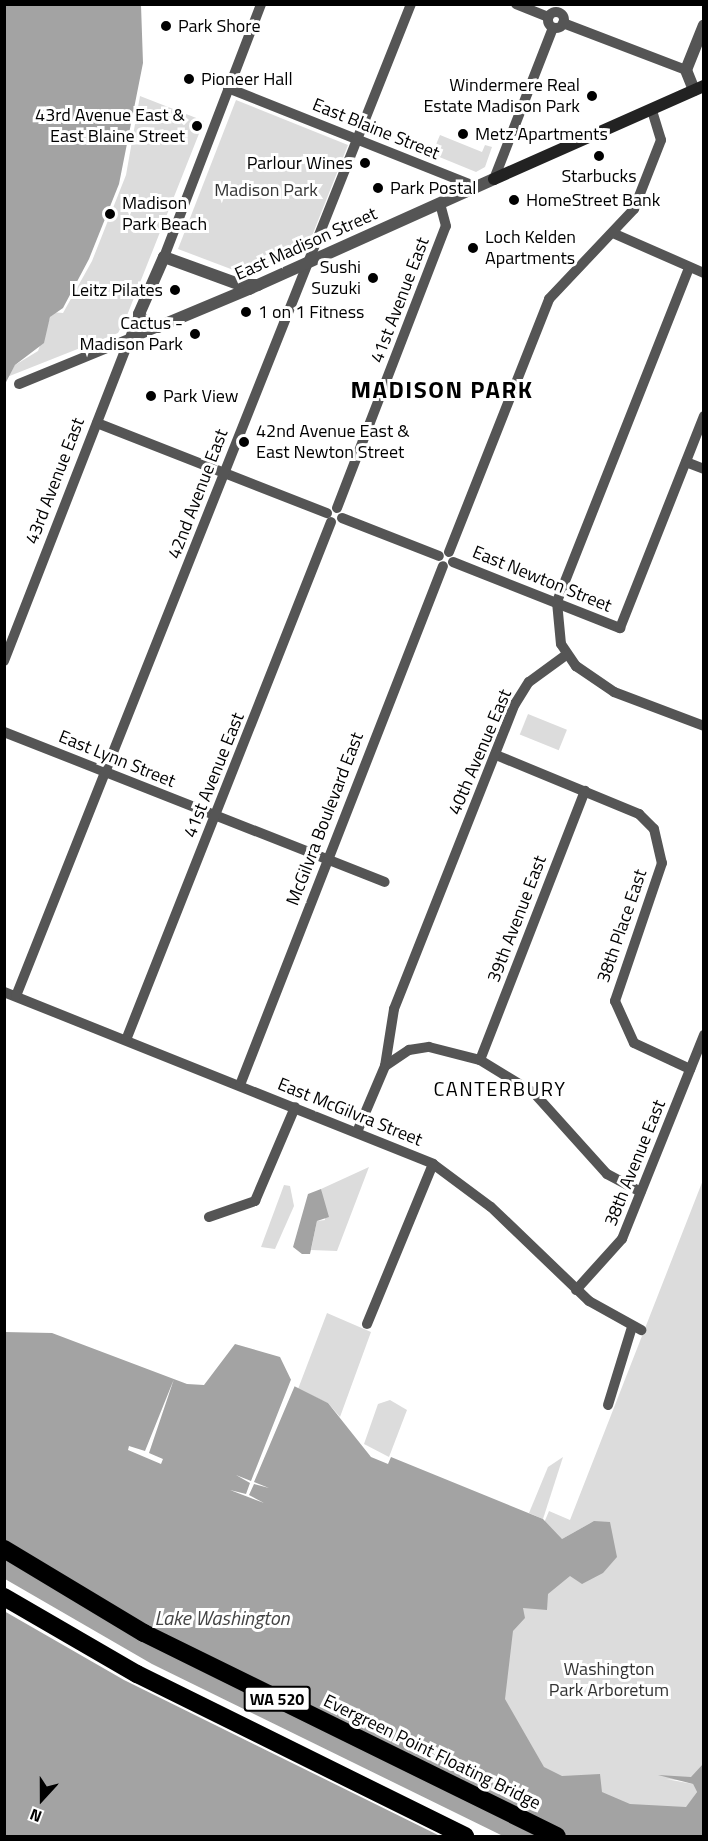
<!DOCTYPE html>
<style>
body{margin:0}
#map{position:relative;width:708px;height:1841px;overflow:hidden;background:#fff;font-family:"Titillium Web",sans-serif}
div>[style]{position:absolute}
.green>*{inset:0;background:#dcdcdc;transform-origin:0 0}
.water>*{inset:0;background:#a3a3a3}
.pier>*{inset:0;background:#fff}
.minor>*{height:10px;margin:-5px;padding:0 5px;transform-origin:5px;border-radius:5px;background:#555}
.minor>.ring{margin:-5px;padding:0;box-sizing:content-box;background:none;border:10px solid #555;border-radius:50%}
.tertiary>*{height:12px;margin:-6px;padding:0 6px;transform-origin:6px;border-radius:6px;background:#555}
.secondary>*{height:12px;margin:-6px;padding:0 6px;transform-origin:6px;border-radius:6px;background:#222}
.motorway>*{height:18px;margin:-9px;padding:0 9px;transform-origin:9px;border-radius:9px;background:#000}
.dots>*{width:16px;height:16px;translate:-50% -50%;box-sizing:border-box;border:3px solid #fff;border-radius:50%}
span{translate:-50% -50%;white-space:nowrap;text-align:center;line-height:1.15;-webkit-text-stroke:6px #fff;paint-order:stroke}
.shield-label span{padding:2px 4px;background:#fff;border:2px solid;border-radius:4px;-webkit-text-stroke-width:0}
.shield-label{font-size:16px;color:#000;font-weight:700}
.poi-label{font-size:18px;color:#000}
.left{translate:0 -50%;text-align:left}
.right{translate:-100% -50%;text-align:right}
.street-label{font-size:18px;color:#000}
.park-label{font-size:18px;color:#333}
.neighbourhood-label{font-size:20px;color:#000;letter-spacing:1.5px}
.water-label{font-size:20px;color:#444;font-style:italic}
.district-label{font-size:24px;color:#000;font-weight:700;letter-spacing:1.5px}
.frame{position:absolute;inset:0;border:6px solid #000;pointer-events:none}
.north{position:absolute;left:12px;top:1769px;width:60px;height:60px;-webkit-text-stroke:4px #fff;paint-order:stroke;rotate:201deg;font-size:16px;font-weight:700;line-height:24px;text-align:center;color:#000}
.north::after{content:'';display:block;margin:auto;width:21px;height:27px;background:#000;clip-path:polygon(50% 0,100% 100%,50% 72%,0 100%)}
</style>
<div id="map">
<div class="green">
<div style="clip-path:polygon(140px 96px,204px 121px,126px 318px,118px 333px,7px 377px,15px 365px,38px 351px,52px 312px,63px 313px,92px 261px,126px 175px)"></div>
<div style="clip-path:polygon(236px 100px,348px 145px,308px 246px,244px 274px,178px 249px)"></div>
<div style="clip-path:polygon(440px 135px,482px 152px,485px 145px,492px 147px,485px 167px,476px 172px,432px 154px)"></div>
<div style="left:528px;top:714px;width:42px;height:22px;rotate:22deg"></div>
<div style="clip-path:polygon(369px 1167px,337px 1251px,311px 1250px,317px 1221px,325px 1220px,321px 1189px)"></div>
<div style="clip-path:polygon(703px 1180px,703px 1772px,697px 1782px,666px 1779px,693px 1784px,697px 1792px,686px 1808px,635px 1817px,257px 1615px,518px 1573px,594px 1521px,562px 1539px,541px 1530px,549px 1511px,570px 1520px)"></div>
<div style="clip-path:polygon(284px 1185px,290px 1186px,294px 1206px,275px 1249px,261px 1247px)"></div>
<div style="clip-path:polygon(327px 1313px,371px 1332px,340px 1417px,328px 1403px,298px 1389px)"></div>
<div style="clip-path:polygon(390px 1400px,407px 1410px,389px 1457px,364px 1444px,378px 1404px)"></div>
<div style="clip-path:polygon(563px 1457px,543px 1519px,529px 1513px,548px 1467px)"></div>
</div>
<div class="water">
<div style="clip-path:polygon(5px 5px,141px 5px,143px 63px,119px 184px,89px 259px,63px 308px,50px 317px,44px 343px,15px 365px,5px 384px)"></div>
<div style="clip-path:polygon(321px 1189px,329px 1217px,317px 1221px,310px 1254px,302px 1254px,293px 1247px,308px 1194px)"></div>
<div style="clip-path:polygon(4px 1332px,52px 1333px,187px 1384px,204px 1385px,235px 1344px,280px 1357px,294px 1386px,328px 1403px,371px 1457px,388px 1464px,391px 1457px,543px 1519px,562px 1539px,594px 1521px,610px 1522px,617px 1557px,603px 1573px,582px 1584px,570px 1576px,548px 1594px,547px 1610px,523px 1608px,525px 1618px,513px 1631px,505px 1699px,544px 1767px,562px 1776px,600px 1774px,602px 1792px,630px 1804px,686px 1807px,697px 1792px,693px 1784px,658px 1775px,691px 1777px,703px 1764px,703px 1836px,5px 1836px)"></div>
</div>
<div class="pier">
<div style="clip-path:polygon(292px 1377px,296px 1383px,254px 1482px,269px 1488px,254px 1484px,249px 1495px,264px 1503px,230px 1490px,246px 1494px,250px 1483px,236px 1475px,251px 1481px)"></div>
<div style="clip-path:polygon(174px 1379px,149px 1453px,163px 1459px,161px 1464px,128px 1450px,129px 1446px,145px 1451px)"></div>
<div style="clip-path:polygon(5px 1579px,152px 1664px,503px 1836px,440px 1836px,124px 1680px,4px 1611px)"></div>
</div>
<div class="minor">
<div style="left:516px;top:4px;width:35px;rotate:22deg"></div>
<div class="ring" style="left:548px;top:12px;width:6px;height:6px"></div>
<div style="left:563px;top:23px;width:132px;rotate:20.9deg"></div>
<div style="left:228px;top:88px;width:268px;rotate:21.7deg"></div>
<div style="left:494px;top:179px;width:162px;rotate:-68.7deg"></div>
<div style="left:615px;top:234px;width:97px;rotate:23.7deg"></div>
<div style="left:164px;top:257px;width:271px;rotate:-69deg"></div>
<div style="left:689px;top:268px;width:359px;rotate:111.6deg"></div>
<div style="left:557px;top:602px;width:42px;rotate:84.6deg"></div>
<div style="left:561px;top:644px;width:27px;rotate:56deg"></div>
<div style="left:576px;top:666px;width:46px;rotate:34.4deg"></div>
<div style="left:614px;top:692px;width:96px;rotate:20.7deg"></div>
<div style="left:19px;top:384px;width:150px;rotate:-22.3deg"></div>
<div style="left:97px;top:423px;width:247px;rotate:21.4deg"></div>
<div style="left:686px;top:462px;width:19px;rotate:21deg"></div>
<div style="left:337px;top:508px;width:302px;rotate:-68.9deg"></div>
<div style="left:446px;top:226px;width:24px;rotate:-105deg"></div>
<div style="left:342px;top:518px;width:104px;rotate:21.4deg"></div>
<div style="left:449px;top:552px;width:272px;rotate:-68.4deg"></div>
<div style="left:549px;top:299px;width:124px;rotate:-46.6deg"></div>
<div style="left:634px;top:209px;width:74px;rotate:-68.6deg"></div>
<div style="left:661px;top:140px;width:31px;rotate:-107deg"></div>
<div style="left:453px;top:562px;width:180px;rotate:21.6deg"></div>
<div style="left:620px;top:628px;width:228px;rotate:-68.4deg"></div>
<div style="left:4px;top:661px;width:372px;rotate:-68.7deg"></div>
<div style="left:4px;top:732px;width:409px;rotate:21.5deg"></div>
<div style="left:496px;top:755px;width:155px;rotate:22.4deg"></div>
<div style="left:639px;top:814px;width:21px;rotate:45deg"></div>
<div style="left:654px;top:829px;width:35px;rotate:77deg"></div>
<div style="left:662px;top:863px;width:146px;rotate:108.8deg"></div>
<div style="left:615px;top:1001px;width:46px;rotate:65.7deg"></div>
<div style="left:634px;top:1043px;width:62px;rotate:24.9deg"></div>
<div style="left:4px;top:992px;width:462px;rotate:21.8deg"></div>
<div style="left:433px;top:1164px;width:72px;rotate:36.6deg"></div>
<div style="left:491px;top:1207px;width:136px;rotate:43.8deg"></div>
<div style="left:589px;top:1301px;width:60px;rotate:29.1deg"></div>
<div style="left:16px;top:996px;width:1068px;rotate:-68.29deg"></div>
<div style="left:126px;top:1040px;width:557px;rotate:-68.41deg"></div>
<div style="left:480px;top:1060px;width:289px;rotate:-68.7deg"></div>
<div style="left:385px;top:1066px;width:29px;rotate:-34deg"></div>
<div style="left:409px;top:1050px;width:20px;rotate:-9deg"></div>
<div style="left:429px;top:1047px;width:53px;rotate:14.3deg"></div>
<div style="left:480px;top:1060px;width:63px;rotate:31.4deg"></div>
<div style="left:534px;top:1093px;width:109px;rotate:48deg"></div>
<div style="left:607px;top:1174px;width:38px;rotate:28deg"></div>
<div style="left:240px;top:1085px;width:557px;rotate:-68.64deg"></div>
<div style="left:357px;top:1132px;width:72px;rotate:-67deg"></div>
<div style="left:385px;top:1066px;width:58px;rotate:-81deg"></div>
<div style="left:394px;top:1009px;width:328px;rotate:-68.4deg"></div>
<div style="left:515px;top:704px;width:26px;rotate:-58deg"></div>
<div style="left:529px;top:682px;width:46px;rotate:-36.1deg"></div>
<div style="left:209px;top:1217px;width:49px;rotate:-19.2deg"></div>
<div style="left:255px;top:1201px;width:102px;rotate:-66.9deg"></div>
<div style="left:576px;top:1290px;width:69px;rotate:-48deg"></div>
<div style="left:622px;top:1239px;width:220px;rotate:-68.1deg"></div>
<div style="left:367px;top:1324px;width:173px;rotate:-67.6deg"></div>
<div style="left:608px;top:1405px;width:82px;rotate:-72.9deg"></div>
</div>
<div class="tertiary">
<div style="left:694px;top:90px;width:22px;rotate:-112deg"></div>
<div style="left:686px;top:70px;width:48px;rotate:-68.2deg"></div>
<div style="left:258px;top:285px;width:17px;rotate:180deg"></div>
<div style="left:241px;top:285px;width:82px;rotate:-160deg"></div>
<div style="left:164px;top:257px;width:62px;rotate:113.7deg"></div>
<div style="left:139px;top:314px;width:12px;rotate:55deg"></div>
<div style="left:146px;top:324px;width:12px;rotate:14deg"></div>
<div style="left:158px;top:327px;width:99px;rotate:-22.7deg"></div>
<div style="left:249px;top:289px;width:269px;rotate:-24.2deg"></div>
</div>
<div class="secondary">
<div style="left:494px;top:179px;width:230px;rotate:-23.9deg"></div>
</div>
<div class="motorway">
<div style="left:4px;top:1549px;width:163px;rotate:31deg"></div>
<div style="left:144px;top:1633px;width:460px;rotate:26.2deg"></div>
<div style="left:4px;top:1597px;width:154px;rotate:30.1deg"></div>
<div style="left:137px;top:1674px;width:366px;rotate:26.3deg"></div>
</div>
<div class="dots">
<div style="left:166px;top:26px;background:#000"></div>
<div style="left:189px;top:79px;background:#000"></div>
<div style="left:592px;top:96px;background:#000"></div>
<div style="left:197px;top:126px;background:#000"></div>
<div style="left:463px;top:134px;background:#000"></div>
<div style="left:599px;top:156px;background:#000"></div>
<div style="left:365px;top:163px;background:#000"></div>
<div style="left:378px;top:188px;background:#000"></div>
<div style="left:514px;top:200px;background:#000"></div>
<div style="left:110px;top:214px;background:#000"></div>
<div style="left:473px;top:248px;background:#000"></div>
<div style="left:373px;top:278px;background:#000"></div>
<div style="left:175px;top:290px;background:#000"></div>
<div style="left:246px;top:312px;background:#000"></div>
<div style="left:195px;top:334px;background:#000"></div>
<div style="left:151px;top:396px;background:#000"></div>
<div style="left:244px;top:442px;background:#000"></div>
</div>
<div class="shield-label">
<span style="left:277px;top:1699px">WA 520</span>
</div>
<div class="poi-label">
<span class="left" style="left:178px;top:26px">Park Shore</span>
<span class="left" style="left:201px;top:79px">Pioneer Hall</span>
<span class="right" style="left:580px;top:96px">Windermere Real<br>Estate Madison Park</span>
<span class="right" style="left:185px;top:126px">43rd Avenue East &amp;<br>East Blaine Street</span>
<span class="left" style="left:475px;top:134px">Metz Apartments</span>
<span class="right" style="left:353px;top:163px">Parlour Wines</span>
<span style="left:599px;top:176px">Starbucks</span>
<span class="left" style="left:390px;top:188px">Park Postal</span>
<span class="left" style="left:526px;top:200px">HomeStreet Bank</span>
<span class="left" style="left:122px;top:214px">Madison<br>Park Beach</span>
<span class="left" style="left:485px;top:248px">Loch Kelden<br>Apartments</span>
<span class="right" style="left:361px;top:278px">Sushi<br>Suzuki</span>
<span class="right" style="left:163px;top:290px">Leitz Pilates</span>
<span class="left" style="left:258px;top:312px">1 on 1 Fitness</span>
<span class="right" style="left:183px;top:334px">Cactus -<br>Madison Park</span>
<span class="left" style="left:163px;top:396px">Park View</span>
<span class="left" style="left:256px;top:442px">42nd Avenue East &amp;<br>East Newton Street</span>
</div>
<div class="street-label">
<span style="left:376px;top:129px;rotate:22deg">East Blaine Street</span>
<span style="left:306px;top:244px;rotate:-24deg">East Madison Street</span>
<span style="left:400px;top:300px;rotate:-69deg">41st Avenue East</span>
<span style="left:55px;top:481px;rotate:-69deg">43rd Avenue East</span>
<span style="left:198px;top:494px;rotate:-69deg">42nd Avenue East</span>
<span style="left:542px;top:579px;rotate:22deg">East Newton Street</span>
<span style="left:480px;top:752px;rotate:-67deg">40th Avenue East</span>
<span style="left:117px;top:759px;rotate:22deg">East Lynn Street</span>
<span style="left:214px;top:775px;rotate:-68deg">41st Avenue East</span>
<span style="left:325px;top:819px;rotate:-69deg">McGilvra Boulevard East</span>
<span style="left:517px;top:919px;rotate:-69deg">39th Avenue East</span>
<span style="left:622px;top:926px;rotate:-71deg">38th Place East</span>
<span style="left:350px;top:1112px;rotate:22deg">East McGilvra Street</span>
<span style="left:635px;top:1163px;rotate:-68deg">38th Avenue East</span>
<span style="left:432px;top:1752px;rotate:26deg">Evergreen Point Floating Bridge</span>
</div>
<div class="park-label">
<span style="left:266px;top:190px">Madison Park</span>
<span style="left:609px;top:1680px">Washington<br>Park Arboretum</span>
</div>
<div class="neighbourhood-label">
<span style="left:500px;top:1088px">CANTERBURY</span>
</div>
<div class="water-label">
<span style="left:222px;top:1617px">Lake Washington</span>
</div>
<div class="district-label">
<span style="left:442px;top:390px">MADISON PARK</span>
</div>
<div class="frame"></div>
<div class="north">N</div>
</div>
